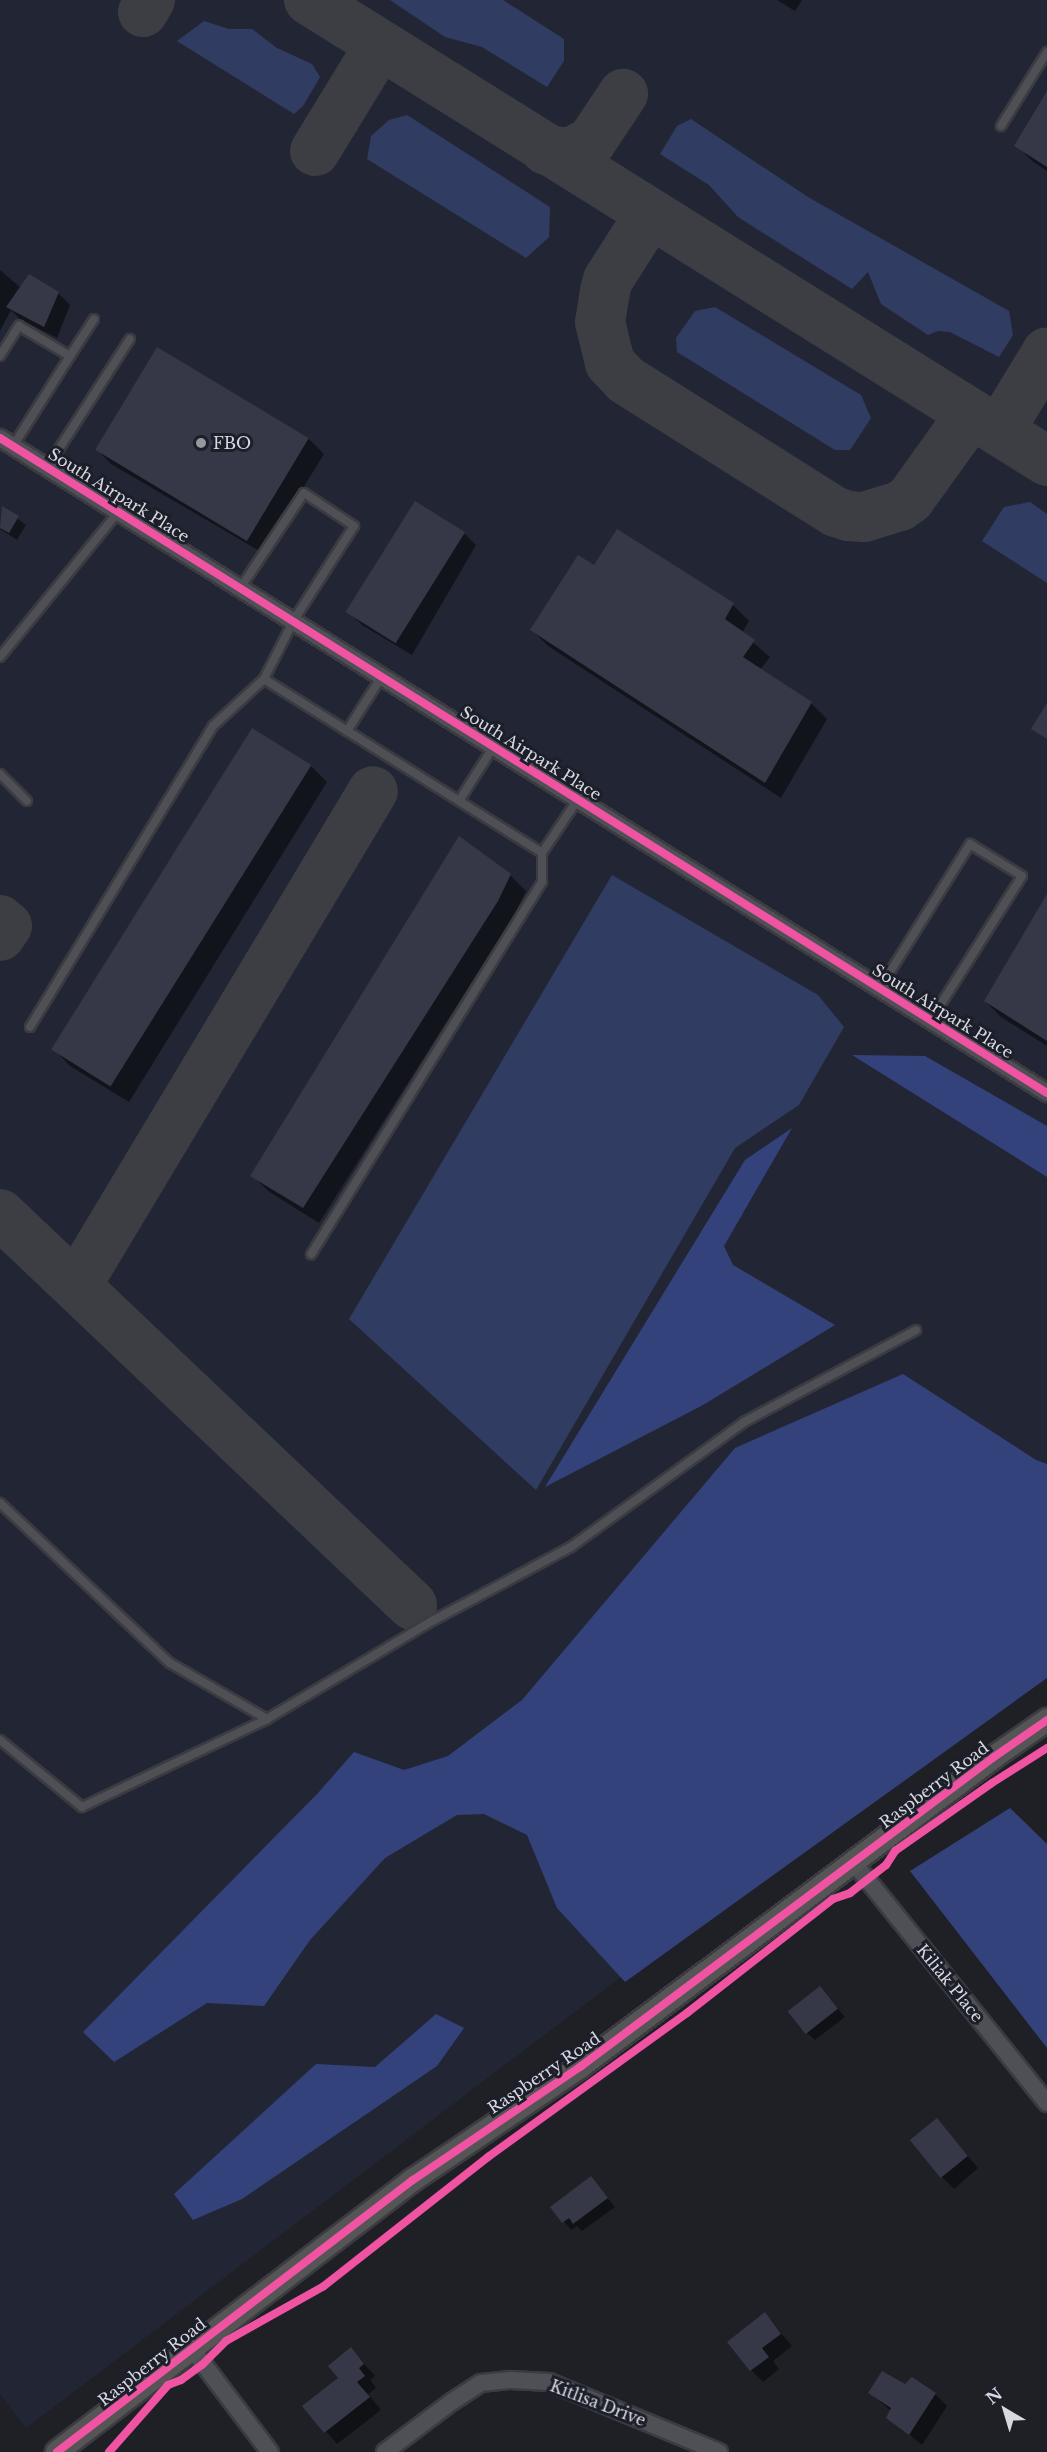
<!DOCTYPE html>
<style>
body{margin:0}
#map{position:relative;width:1047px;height:2452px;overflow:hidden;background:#1f2026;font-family:"Libre Baskerville",serif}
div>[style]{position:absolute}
.built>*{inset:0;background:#222634}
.green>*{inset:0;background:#313c62}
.forest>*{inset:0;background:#34427b}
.shadow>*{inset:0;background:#0007}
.taxiway>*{height:50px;margin:-25px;padding:0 25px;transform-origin:25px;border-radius:25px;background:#3c3e44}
.building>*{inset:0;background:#363847;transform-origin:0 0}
.roads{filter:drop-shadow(2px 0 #3b3b41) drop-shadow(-2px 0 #3b3b41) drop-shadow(0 2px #3b3b41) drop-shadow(0 -2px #3b3b41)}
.lane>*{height:8px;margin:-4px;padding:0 4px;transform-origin:4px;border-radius:4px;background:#4f5055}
.street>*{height:16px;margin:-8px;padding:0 8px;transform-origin:8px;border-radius:8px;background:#4f5055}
.secondary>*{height:22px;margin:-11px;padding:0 11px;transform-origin:11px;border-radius:11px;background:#555556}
.cycleway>*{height:8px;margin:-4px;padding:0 4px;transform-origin:4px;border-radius:4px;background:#f153a3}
.dots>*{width:16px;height:16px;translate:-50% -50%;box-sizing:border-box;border:3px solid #1c1f29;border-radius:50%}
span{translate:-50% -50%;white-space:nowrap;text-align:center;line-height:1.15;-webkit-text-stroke:6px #1c1f29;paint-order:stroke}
.poi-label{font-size:16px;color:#d7d9e0}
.left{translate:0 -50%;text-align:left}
.street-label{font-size:16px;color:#d7d9e0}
.north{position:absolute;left:975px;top:2380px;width:60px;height:60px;-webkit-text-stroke:4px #1c1f29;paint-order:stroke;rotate:322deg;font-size:16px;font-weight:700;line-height:24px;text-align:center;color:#d7d9e0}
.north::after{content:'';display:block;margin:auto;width:21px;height:27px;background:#d7d9e0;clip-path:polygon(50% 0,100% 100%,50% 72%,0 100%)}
</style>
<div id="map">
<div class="built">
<div style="clip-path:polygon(0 0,1047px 0,1047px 1654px,26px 2428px,0 2394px)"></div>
</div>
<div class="green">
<div style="clip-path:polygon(390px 0,503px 0,564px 39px,564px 61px,547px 87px,482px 47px,445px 37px)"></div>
<div style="clip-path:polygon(204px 21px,229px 29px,252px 29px,277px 48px,312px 64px,320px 77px,303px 106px,294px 114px,177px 41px)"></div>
<div style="clip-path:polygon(407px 115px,550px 207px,549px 237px,526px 258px,367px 159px,371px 136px,389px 120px)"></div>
<div style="clip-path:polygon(691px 119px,808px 197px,1009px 311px,1013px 335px,999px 357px,950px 332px,938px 331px,928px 335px,881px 304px,868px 272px,852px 289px,738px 217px,709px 185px,660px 154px,677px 126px)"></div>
<div style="clip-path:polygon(715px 307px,861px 395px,871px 418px,850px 450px,835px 450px,677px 352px,676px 338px,695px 311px)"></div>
<div style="clip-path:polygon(1030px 502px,1047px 514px,1047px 583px,982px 541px,1004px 507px)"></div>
<div style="clip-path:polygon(612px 875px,818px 995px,844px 1027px,799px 1105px,735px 1148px,536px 1490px,349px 1319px)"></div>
</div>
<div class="forest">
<div style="clip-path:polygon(852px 1055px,925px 1056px,1047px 1126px,1047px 1177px)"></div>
<div style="clip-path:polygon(792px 1128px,724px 1246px,733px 1265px,835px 1325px,703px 1405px,545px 1487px,745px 1160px)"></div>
<div style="clip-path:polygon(903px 1374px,1036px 1460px,1047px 1464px,1047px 1678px,625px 1982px,557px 1908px,527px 1835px,484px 1814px,457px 1815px,385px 1858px,310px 1940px,264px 2006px,207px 2003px,114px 2062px,83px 2032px,318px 1793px,354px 1752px,404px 1770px,448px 1756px,522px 1700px,735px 1448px)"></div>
<div style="clip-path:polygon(1010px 1808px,1047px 1844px,1047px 2048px,910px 1871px)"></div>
<div style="clip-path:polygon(436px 2014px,464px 2028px,437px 2066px,242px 2199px,193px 2220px,174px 2194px,316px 2064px,375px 2067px)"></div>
</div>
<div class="shadow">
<div style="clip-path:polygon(777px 0,802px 0,795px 11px)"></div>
<div style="clip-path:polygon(1047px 94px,1047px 171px,1032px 161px,1016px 145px)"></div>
<div style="clip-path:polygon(0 270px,21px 288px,58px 293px,70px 305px,57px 338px,20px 319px,11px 310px,0 331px)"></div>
<div style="clip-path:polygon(308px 438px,324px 454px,263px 553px,111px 464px,96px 448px)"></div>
<div style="clip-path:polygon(3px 508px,26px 525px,17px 540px,0 529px)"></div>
<div style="clip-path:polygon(617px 531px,733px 605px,749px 621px,742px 633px,770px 657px,760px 670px,811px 703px,827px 719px,781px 798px,548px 646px,532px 630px,595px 567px)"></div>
<div style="clip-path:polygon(464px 533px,476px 545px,412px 655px,362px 625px,350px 613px)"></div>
<div style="clip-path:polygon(311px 766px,327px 782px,129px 1102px,70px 1066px,55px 1050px)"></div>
<div style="clip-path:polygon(460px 838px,510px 875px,526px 891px,513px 917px,319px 1223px,268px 1191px,252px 1175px)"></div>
<div style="clip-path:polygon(1047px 897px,1047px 1046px,1001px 1017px,985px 1001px)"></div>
<div style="clip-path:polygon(820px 1988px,845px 2017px,815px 2040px,807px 2033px)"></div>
<div style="clip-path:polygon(937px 2120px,978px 2168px,954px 2189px,942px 2177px)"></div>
<div style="clip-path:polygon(591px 2178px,615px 2207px,582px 2231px,577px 2226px,571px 2230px,552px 2207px)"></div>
<div style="clip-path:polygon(765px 2314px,792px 2346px,773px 2361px,779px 2369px,763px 2382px,751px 2370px)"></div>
<div style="clip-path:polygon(351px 2349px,375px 2376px,370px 2380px,376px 2388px,368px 2394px,381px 2410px,337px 2444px,304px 2406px,340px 2378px)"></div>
<div style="clip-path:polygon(905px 2386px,935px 2394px,947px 2406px,922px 2445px,888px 2417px,891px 2411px,870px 2393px)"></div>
</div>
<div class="taxiway">
<div style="left:309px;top:0;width:870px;rotate:31.99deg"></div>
<div style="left:143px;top:12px;width:14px;rotate:-60deg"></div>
<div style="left:546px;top:150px;width:23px;rotate:7deg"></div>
<div style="left:569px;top:153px;width:25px;rotate:-27deg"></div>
<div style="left:591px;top:142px;width:58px;rotate:-56.3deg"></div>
<div style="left:315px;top:151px;width:123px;rotate:-58.6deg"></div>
<div style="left:650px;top:214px;width:78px;rotate:122.5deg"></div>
<div style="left:608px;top:280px;width:11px;rotate:105deg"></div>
<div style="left:605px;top:291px;width:31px;rotate:99deg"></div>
<div style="left:600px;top:322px;width:42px;rotate:76.3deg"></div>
<div style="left:610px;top:363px;width:23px;rotate:47deg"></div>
<div style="left:626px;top:380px;width:248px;rotate:32.2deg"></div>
<div style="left:836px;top:512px;width:13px;rotate:18deg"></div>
<div style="left:848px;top:516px;width:16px;rotate:4deg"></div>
<div style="left:864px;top:517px;width:38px;rotate:-17deg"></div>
<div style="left:900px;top:506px;width:12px;rotate:-35deg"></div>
<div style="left:910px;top:499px;width:105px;rotate:-54.3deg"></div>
<div style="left:999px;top:431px;width:92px;rotate:-58.7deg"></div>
<div style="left:0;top:920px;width:9px;rotate:41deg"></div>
<div style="left:7px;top:926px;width:12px;rotate:125deg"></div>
<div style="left:0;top:1214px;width:568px;rotate:43.5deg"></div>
<div style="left:76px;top:1286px;width:577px;rotate:-59.04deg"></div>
</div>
<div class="building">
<div style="clip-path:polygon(1047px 91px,1047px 167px,1014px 146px)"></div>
<div style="clip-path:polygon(29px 274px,59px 292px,44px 327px,6px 307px)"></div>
<div style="left:157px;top:347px;width:177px;height:120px;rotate:31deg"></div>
<div style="left:415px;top:501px;width:59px;height:131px;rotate:32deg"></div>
<div style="clip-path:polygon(2px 506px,19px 516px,9px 533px,0 528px)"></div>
<div style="clip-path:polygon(617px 529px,734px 603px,725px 619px,755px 640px,743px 657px,812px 702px,765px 783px,530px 630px,578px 555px,594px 565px)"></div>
<div style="clip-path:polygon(1047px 703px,1047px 739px,1031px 729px)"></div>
<div style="left:252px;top:728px;width:70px;height:379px;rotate:32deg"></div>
<div style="clip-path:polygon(459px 836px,511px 874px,498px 901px,303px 1208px,250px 1176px)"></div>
<div style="clip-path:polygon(1047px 894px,1047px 1041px,984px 1001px)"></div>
<div style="left:820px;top:1986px;width:29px;height:41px;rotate:52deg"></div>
<div style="left:937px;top:2118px;width:49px;height:35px;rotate:51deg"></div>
<div style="clip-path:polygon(591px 2176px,608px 2198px,573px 2224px,569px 2218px,562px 2223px,550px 2207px)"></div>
<div style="clip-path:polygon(765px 2312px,781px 2334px,762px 2348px,769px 2357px,750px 2371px,727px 2342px)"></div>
<div style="clip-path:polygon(351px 2347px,364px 2364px,359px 2368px,365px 2376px,357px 2382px,370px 2397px,324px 2433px,302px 2406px,338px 2378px,328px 2366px)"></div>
<div style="clip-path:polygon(882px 2371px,905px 2384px,912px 2377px,936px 2393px,909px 2435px,886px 2418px,891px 2408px,868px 2393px)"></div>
</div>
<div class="roads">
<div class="lane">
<div style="left:1001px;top:126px;width:87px;rotate:-58.1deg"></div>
<div style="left:0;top:356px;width:36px;rotate:-58deg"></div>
<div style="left:19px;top:326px;width:59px;rotate:30.5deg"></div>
<div style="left:70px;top:356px;width:107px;rotate:122.3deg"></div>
<div style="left:70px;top:356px;width:44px;rotate:-57deg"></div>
<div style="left:48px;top:466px;width:151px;rotate:-57.2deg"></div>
<div style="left:241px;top:587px;width:113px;rotate:-56.2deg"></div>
<div style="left:304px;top:493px;width:60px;rotate:33.4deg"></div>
<div style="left:354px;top:526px;width:112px;rotate:122.6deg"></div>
<div style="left:294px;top:620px;width:66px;rotate:117deg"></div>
<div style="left:0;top:657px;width:188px;rotate:-50.8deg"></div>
<div style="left:347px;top:731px;width:65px;rotate:-57.5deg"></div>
<div style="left:0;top:774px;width:38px;rotate:45deg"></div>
<div style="left:459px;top:801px;width:65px;rotate:-57.5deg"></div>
<div style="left:542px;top:853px;width:65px;rotate:-56.3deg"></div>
<div style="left:880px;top:988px;width:170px;rotate:-58deg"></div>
<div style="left:970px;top:844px;width:61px;rotate:31.6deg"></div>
<div style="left:1022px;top:876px;width:170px;rotate:122.3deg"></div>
<div style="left:30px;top:1027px;width:352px;rotate:-58.7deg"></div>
<div style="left:213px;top:726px;width:69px;rotate:-42.7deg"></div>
<div style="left:264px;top:679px;width:328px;rotate:32deg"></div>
<div style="left:542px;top:853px;width:29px;rotate:90deg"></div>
<div style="left:542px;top:882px;width:438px;rotate:121.8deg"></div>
<div style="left:0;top:1503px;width:233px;rotate:43.3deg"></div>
<div style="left:170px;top:1663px;width:112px;rotate:30deg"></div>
<div style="left:0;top:1740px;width:106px;rotate:39.3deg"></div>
<div style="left:82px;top:1807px;width:205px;rotate:-25.4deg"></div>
<div style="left:267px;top:1719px;width:194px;rotate:-30.7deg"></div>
<div style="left:434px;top:1620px;width:155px;rotate:-28.1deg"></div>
<div style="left:571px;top:1547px;width:213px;rotate:-35.8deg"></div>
<div style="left:744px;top:1422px;width:195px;rotate:-28.1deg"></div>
</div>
<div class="street">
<div style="left:0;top:438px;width:1235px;rotate:32.03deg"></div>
<div style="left:854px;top:1863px;width:308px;rotate:51.2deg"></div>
<div style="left:192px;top:2349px;width:129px;rotate:52.9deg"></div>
<div style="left:385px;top:2452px;width:85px;rotate:-36.9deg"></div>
<div style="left:453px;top:2401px;width:33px;rotate:-33deg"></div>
<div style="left:481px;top:2383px;width:30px;rotate:-6deg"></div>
<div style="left:511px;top:2380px;width:38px;rotate:3deg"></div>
<div style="left:549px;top:2382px;width:184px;rotate:22.4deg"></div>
</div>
<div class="secondary">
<div style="left:57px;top:2452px;width:448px;rotate:-37.4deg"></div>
<div style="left:413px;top:2180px;width:202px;rotate:-34.1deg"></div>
<div style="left:580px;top:2067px;width:517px;rotate:-36.83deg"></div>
<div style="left:994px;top:1757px;width:65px;rotate:-34.9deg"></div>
</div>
</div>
<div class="cycleway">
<div style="left:0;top:438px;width:1235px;rotate:32.03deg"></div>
<div style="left:57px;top:2452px;width:448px;rotate:-37.4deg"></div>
<div style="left:413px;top:2180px;width:202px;rotate:-34.1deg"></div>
<div style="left:580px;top:2067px;width:517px;rotate:-36.83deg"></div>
<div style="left:994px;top:1757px;width:65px;rotate:-34.9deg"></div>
<div style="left:109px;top:2452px;width:89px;rotate:-48.6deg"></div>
<div style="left:168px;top:2385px;width:14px;rotate:-21deg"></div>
<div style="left:181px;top:2380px;width:26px;rotate:-36deg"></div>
<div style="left:202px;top:2365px;width:34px;rotate:-45deg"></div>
<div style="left:226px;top:2341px;width:112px;rotate:-29.3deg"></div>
<div style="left:324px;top:2286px;width:209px;rotate:-38.2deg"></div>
<div style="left:488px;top:2157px;width:246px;rotate:-35.9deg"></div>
<div style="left:687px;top:2013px;width:185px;rotate:-38deg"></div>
<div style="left:833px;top:1899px;width:18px;rotate:-19deg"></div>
<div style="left:850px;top:1893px;width:46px;rotate:-37.9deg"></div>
<div style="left:886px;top:1865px;width:17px;rotate:-57deg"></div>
<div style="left:895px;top:1851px;width:118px;rotate:-35deg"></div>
<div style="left:992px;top:1783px;width:65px;rotate:-32.5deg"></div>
</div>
<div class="dots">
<div style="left:201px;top:443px;background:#97989f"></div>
</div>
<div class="poi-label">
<span class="left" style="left:213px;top:443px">FBO</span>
</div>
<div class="street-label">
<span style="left:119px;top:495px;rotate:32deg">South Airpark Place</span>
<span style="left:531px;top:753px;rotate:32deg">South Airpark Place</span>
<span style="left:943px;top:1011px;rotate:32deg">South Airpark Place</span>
<span style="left:934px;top:1785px;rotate:-37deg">Raspberry Road</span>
<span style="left:950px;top:1983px;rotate:51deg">Kiliak Place</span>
<span style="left:544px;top:2073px;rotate:-34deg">Raspberry Road</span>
<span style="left:152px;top:2362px;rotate:-38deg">Raspberry Road</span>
<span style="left:598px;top:2403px;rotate:21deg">Kitlisa Drive</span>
</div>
<div class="north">N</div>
</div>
